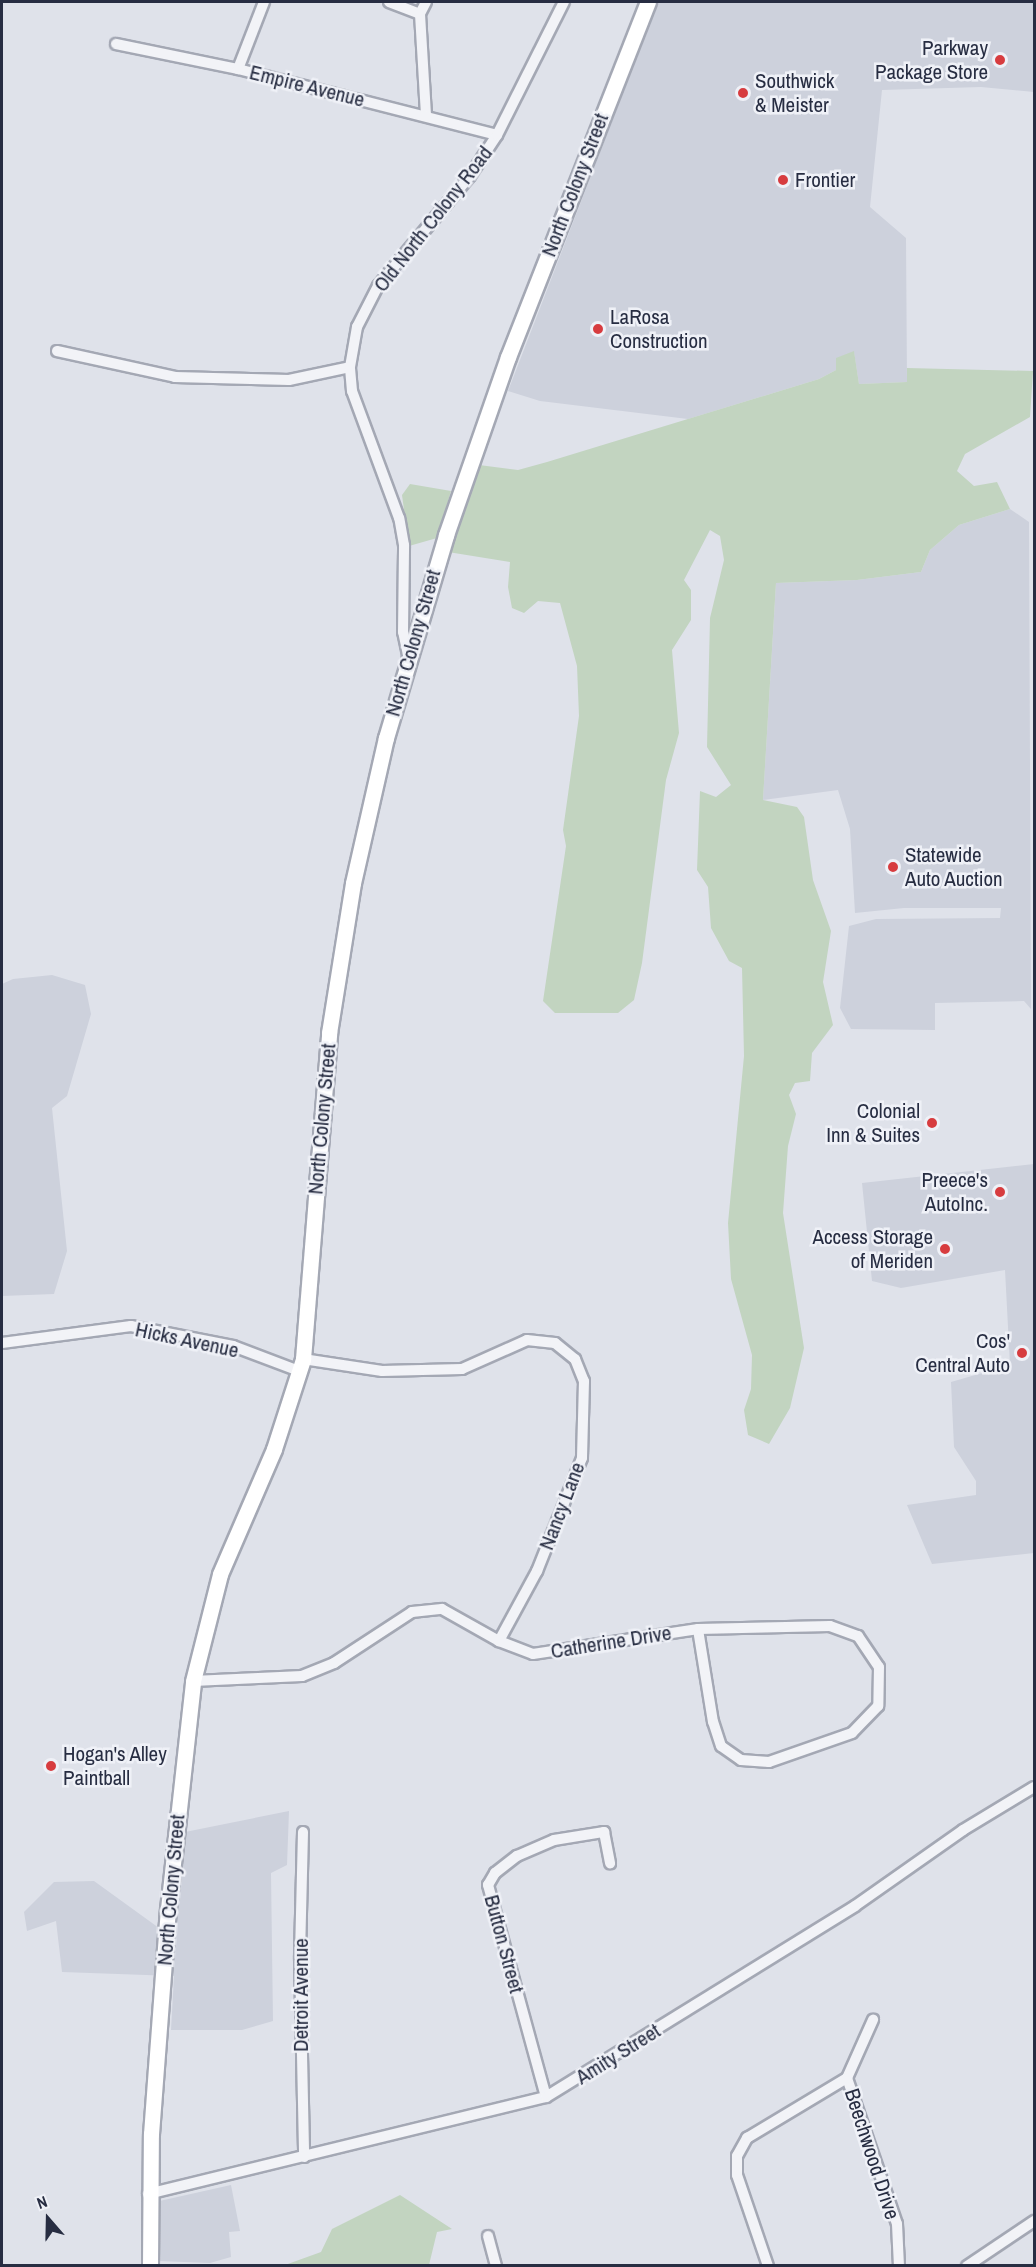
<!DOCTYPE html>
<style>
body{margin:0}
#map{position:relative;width:1036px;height:2267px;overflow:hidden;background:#dfe2ea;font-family:"Archivo Narrow",sans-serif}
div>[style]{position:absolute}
.built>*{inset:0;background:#cdd1dc}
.green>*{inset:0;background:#c2d4c0}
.roads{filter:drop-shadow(2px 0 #a4a8b4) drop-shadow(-2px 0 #a4a8b4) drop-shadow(0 2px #a4a8b4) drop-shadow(0 -2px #a4a8b4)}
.minor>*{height:10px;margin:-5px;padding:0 5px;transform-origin:5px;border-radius:5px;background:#f2f3f7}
.secondary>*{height:15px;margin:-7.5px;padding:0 7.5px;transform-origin:7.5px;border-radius:7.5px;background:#fff}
.dots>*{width:16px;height:16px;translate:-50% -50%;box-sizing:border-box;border:3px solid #eff1f7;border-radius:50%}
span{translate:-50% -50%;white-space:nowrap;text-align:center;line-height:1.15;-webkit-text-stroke:5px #eff1f7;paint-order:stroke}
.poi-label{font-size:21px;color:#272d42}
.right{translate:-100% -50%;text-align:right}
.left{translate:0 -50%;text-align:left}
.street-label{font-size:21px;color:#272d42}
.frame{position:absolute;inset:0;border:3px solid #272d42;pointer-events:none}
.north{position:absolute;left:18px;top:2189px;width:60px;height:60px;-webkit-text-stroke:4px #eff1f7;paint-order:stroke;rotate:340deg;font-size:16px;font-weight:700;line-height:24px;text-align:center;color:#272d42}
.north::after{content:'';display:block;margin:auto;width:21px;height:27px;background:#272d42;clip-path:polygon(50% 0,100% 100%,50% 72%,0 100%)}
</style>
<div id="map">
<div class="built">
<div style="clip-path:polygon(658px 2px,1034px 2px,1034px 92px,981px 87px,882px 90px,870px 207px,906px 238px,907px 382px,859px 384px,854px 352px,836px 370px,819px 379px,688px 419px,540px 401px,508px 391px)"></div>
<div style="clip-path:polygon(1010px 509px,1029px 522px,1031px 1009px,1024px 1001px,935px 1003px,935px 1030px,851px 1029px,840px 1008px,849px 926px,876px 919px,1000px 918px,1001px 908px,904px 908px,855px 913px,850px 829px,838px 790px,763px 800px,776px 583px,857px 580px,921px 572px,930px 550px,959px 525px)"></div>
<div style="clip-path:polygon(52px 975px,85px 985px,91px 1014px,67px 1096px,52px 1108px,67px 1251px,54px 1294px,2px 1296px,2px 984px,13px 979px)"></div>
<div style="clip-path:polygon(1034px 1164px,1034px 1553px,932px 1564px,907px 1505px,976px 1495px,976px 1481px,954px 1447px,951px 1382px,1010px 1365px,1005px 1270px,901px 1288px,872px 1281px,862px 1183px)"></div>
<div style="clip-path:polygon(289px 1811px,287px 1865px,271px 1873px,273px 2021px,242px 2030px,171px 2030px,174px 1976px,62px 1972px,56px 1921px,27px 1931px,24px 1912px,54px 1882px,94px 1881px,159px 1928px,176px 1930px,185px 1832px)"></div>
<div style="clip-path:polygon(231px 2185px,240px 2231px,229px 2232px,231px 2257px,210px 2263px,158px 2261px,155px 2202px)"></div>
</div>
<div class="green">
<div style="clip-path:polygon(854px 351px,859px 384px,907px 382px,907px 368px,1033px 371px,1030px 417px,965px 454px,957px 471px,974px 486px,997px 482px,1010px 509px,959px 525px,930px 550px,921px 572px,857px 580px,776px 583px,763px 800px,797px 807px,804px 817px,813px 880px,831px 931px,823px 982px,833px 1025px,812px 1053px,810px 1081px,795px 1083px,789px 1095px,796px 1114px,788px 1146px,783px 1213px,804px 1348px,790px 1408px,769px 1444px,748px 1435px,744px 1410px,751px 1389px,752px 1355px,731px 1279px,728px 1223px,744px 1056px,742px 968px,729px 961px,711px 928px,708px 887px,697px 870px,700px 791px,716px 797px,731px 785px,707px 747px,710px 618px,724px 560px,720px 536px,710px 530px,684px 580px,691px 590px,691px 620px,672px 650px,679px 733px,666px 780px,642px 963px,634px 1000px,618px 1013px,555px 1013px,543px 1001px,566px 846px,563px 830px,579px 716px,577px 666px,560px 603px,538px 601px,524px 613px,512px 608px,508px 587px,510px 562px,448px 552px,479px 465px,518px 470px,547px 462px,819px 379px,836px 370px,836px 358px)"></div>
<div style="clip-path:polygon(410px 484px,451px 491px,437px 538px,409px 546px,402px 495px)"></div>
<div style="clip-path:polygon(400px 2195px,452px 2229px,437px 2232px,429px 2265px,285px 2265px,321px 2252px,332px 2229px)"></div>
</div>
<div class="roads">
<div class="minor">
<div style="left:389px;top:2px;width:33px;rotate:21deg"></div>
<div style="left:426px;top:2px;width:13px;rotate:117deg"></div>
<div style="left:420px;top:14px;width:101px;rotate:86.6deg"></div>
<div style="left:116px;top:44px;width:125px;rotate:11.6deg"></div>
<div style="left:238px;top:69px;width:267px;rotate:14.3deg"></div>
<div style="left:238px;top:69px;width:72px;rotate:-68.8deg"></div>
<div style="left:57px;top:351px;width:121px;rotate:12.4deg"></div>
<div style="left:175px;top:377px;width:114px;rotate:1.5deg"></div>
<div style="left:289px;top:380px;width:62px;rotate:-12deg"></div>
<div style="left:408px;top:655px;width:24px;rotate:-102deg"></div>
<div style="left:403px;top:632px;width:87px;rotate:-89.3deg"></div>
<div style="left:404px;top:545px;width:27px;rotate:-100deg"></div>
<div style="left:399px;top:518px;width:135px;rotate:-110.3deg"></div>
<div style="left:352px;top:391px;width:24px;rotate:-95deg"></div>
<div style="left:350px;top:367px;width:41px;rotate:-80.1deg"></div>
<div style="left:357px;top:327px;width:46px;rotate:-62.9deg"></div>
<div style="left:378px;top:286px;width:143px;rotate:-50.1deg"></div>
<div style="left:470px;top:176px;width:49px;rotate:-56.6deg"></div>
<div style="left:497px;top:135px;width:149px;rotate:-63.3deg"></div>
<div style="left:2px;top:1343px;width:130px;rotate:-7.5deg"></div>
<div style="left:131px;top:1326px;width:104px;rotate:11.1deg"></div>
<div style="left:233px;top:1346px;width:71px;rotate:20.7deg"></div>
<div style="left:303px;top:1359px;width:80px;rotate:8.6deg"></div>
<div style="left:382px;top:1371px;width:80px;rotate:-1.4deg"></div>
<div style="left:462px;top:1369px;width:71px;rotate:-24deg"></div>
<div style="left:527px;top:1340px;width:28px;rotate:6deg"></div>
<div style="left:555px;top:1343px;width:26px;rotate:39deg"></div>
<div style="left:575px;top:1359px;width:24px;rotate:68deg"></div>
<div style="left:584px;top:1381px;width:77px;rotate:91.5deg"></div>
<div style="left:582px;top:1458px;width:122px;rotate:111.7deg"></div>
<div style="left:537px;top:1571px;width:80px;rotate:118.5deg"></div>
<div style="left:193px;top:1681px;width:109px;rotate:-2.6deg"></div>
<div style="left:302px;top:1676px;width:35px;rotate:-22deg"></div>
<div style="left:334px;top:1663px;width:93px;rotate:-33.2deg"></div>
<div style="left:412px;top:1612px;width:30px;rotate:-6deg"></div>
<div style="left:442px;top:1609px;width:65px;rotate:29.3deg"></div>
<div style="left:499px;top:1641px;width:36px;rotate:21deg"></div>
<div style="left:533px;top:1654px;width:167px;rotate:-8.6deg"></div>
<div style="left:698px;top:1629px;width:132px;rotate:-1.3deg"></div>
<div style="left:830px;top:1626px;width:30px;rotate:20deg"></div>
<div style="left:858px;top:1636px;width:37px;rotate:56deg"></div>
<div style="left:879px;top:1667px;width:39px;rotate:91deg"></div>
<div style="left:878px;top:1706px;width:37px;rotate:134deg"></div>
<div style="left:852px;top:1733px;width:88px;rotate:160.7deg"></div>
<div style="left:769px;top:1762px;width:28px;rotate:-176deg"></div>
<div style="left:741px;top:1760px;width:24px;rotate:-145deg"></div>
<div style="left:721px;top:1746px;width:25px;rotate:-108deg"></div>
<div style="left:713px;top:1722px;width:94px;rotate:-99.2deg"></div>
<div style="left:303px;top:1832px;width:127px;rotate:91.4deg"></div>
<div style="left:300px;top:1959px;width:198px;rotate:88.8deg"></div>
<div style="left:847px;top:2078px;width:154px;rotate:71.1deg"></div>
<div style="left:897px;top:2224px;width:42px;rotate:87.3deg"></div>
<div style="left:546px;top:2097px;width:220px;rotate:-105.3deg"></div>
<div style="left:488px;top:1885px;width:14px;rotate:-60deg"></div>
<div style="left:495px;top:1873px;width:28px;rotate:-38deg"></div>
<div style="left:517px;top:1856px;width:40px;rotate:-23.4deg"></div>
<div style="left:554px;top:1840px;width:51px;rotate:-9.1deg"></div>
<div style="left:604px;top:1832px;width:32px;rotate:79deg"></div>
<div style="left:148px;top:2194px;width:410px;rotate:-13.7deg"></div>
<div style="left:546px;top:2097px;width:363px;rotate:-31.7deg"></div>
<div style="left:855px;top:1906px;width:132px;rotate:-35.1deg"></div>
<div style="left:963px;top:1830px;width:83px;rotate:-31.2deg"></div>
<div style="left:488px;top:2236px;width:31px;rotate:75deg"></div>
<div style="left:768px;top:2266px;width:96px;rotate:-108.8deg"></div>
<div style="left:737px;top:2175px;width:19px;rotate:-90deg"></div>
<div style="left:737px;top:2156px;width:21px;rotate:-61deg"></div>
<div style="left:747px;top:2138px;width:117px;rotate:-31deg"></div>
<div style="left:847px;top:2078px;width:64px;rotate:-65.9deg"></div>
<div style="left:967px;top:2266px;width:81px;rotate:-33.9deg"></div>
</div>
<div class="secondary">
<div style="left:150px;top:2266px;width:132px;rotate:-89.6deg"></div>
<div style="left:151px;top:2134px;width:226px;rotate:-85.7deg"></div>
<div style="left:168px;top:1909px;width:229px;rotate:-83.7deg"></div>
<div style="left:193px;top:1681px;width:110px;rotate:-75.8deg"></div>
<div style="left:220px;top:1574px;width:136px;rotate:-66.6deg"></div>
<div style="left:274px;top:1449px;width:95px;rotate:-72.1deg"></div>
<div style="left:303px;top:1359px;width:327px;rotate:-85.4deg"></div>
<div style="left:329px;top:1033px;width:152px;rotate:-80.9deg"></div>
<div style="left:353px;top:883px;width:149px;rotate:-77.2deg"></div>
<div style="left:386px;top:738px;width:212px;rotate:-73.5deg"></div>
<div style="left:446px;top:535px;width:188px;rotate:-70.8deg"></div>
<div style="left:508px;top:357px;width:382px;rotate:-68.5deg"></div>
</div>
</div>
<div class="dots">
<div style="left:1000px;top:60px;background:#d73c3f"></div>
<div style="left:743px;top:93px;background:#d73c3f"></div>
<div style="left:783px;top:180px;background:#d73c3f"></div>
<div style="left:598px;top:329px;background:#d73c3f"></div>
<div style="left:893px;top:867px;background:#d73c3f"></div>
<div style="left:932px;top:1123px;background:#d73c3f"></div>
<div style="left:1000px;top:1192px;background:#d73c3f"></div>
<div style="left:945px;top:1249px;background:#d73c3f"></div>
<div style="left:1022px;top:1353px;background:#d73c3f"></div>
<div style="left:51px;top:1766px;background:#d73c3f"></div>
</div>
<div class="poi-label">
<span class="right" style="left:988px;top:60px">Parkway<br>Package Store</span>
<span class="left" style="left:755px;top:93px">Southwick<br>&amp; Meister</span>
<span class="left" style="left:795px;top:180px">Frontier</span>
<span class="left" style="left:610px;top:329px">LaRosa<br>Construction</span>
<span class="left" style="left:905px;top:867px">Statewide<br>Auto Auction</span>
<span class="right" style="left:920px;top:1123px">Colonial<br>Inn &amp; Suites</span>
<span class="right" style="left:988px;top:1192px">Preece's<br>AutoInc.</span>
<span class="right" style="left:933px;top:1249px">Access Storage<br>of Meriden</span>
<span class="right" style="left:1010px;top:1353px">Cos'<br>Central Auto</span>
<span class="left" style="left:63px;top:1766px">Hogan's Alley<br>Paintball</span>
</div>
<div class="street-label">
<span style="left:307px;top:86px;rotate:14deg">Empire Avenue</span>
<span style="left:575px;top:185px;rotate:-69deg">North Colony Street</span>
<span style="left:433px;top:219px;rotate:-52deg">Old North Colony Road</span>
<span style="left:413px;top:643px;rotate:-74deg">North Colony Street</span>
<span style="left:322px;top:1119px;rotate:-85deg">North Colony Street</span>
<span style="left:187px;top:1340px;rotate:12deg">Hicks Avenue</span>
<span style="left:562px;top:1506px;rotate:-69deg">Nancy Lane</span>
<span style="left:611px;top:1642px;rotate:-9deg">Catherine Drive</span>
<span style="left:171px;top:1890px;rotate:-85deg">North Colony Street</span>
<span style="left:504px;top:1944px;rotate:75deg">Button Street</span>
<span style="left:301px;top:1995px;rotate:-90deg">Detroit Avenue</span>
<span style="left:618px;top:2054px;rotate:-32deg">Amity Street</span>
<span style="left:872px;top:2154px;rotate:72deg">Beechwood Drive</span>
</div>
<div class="frame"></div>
<div class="north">N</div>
</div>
